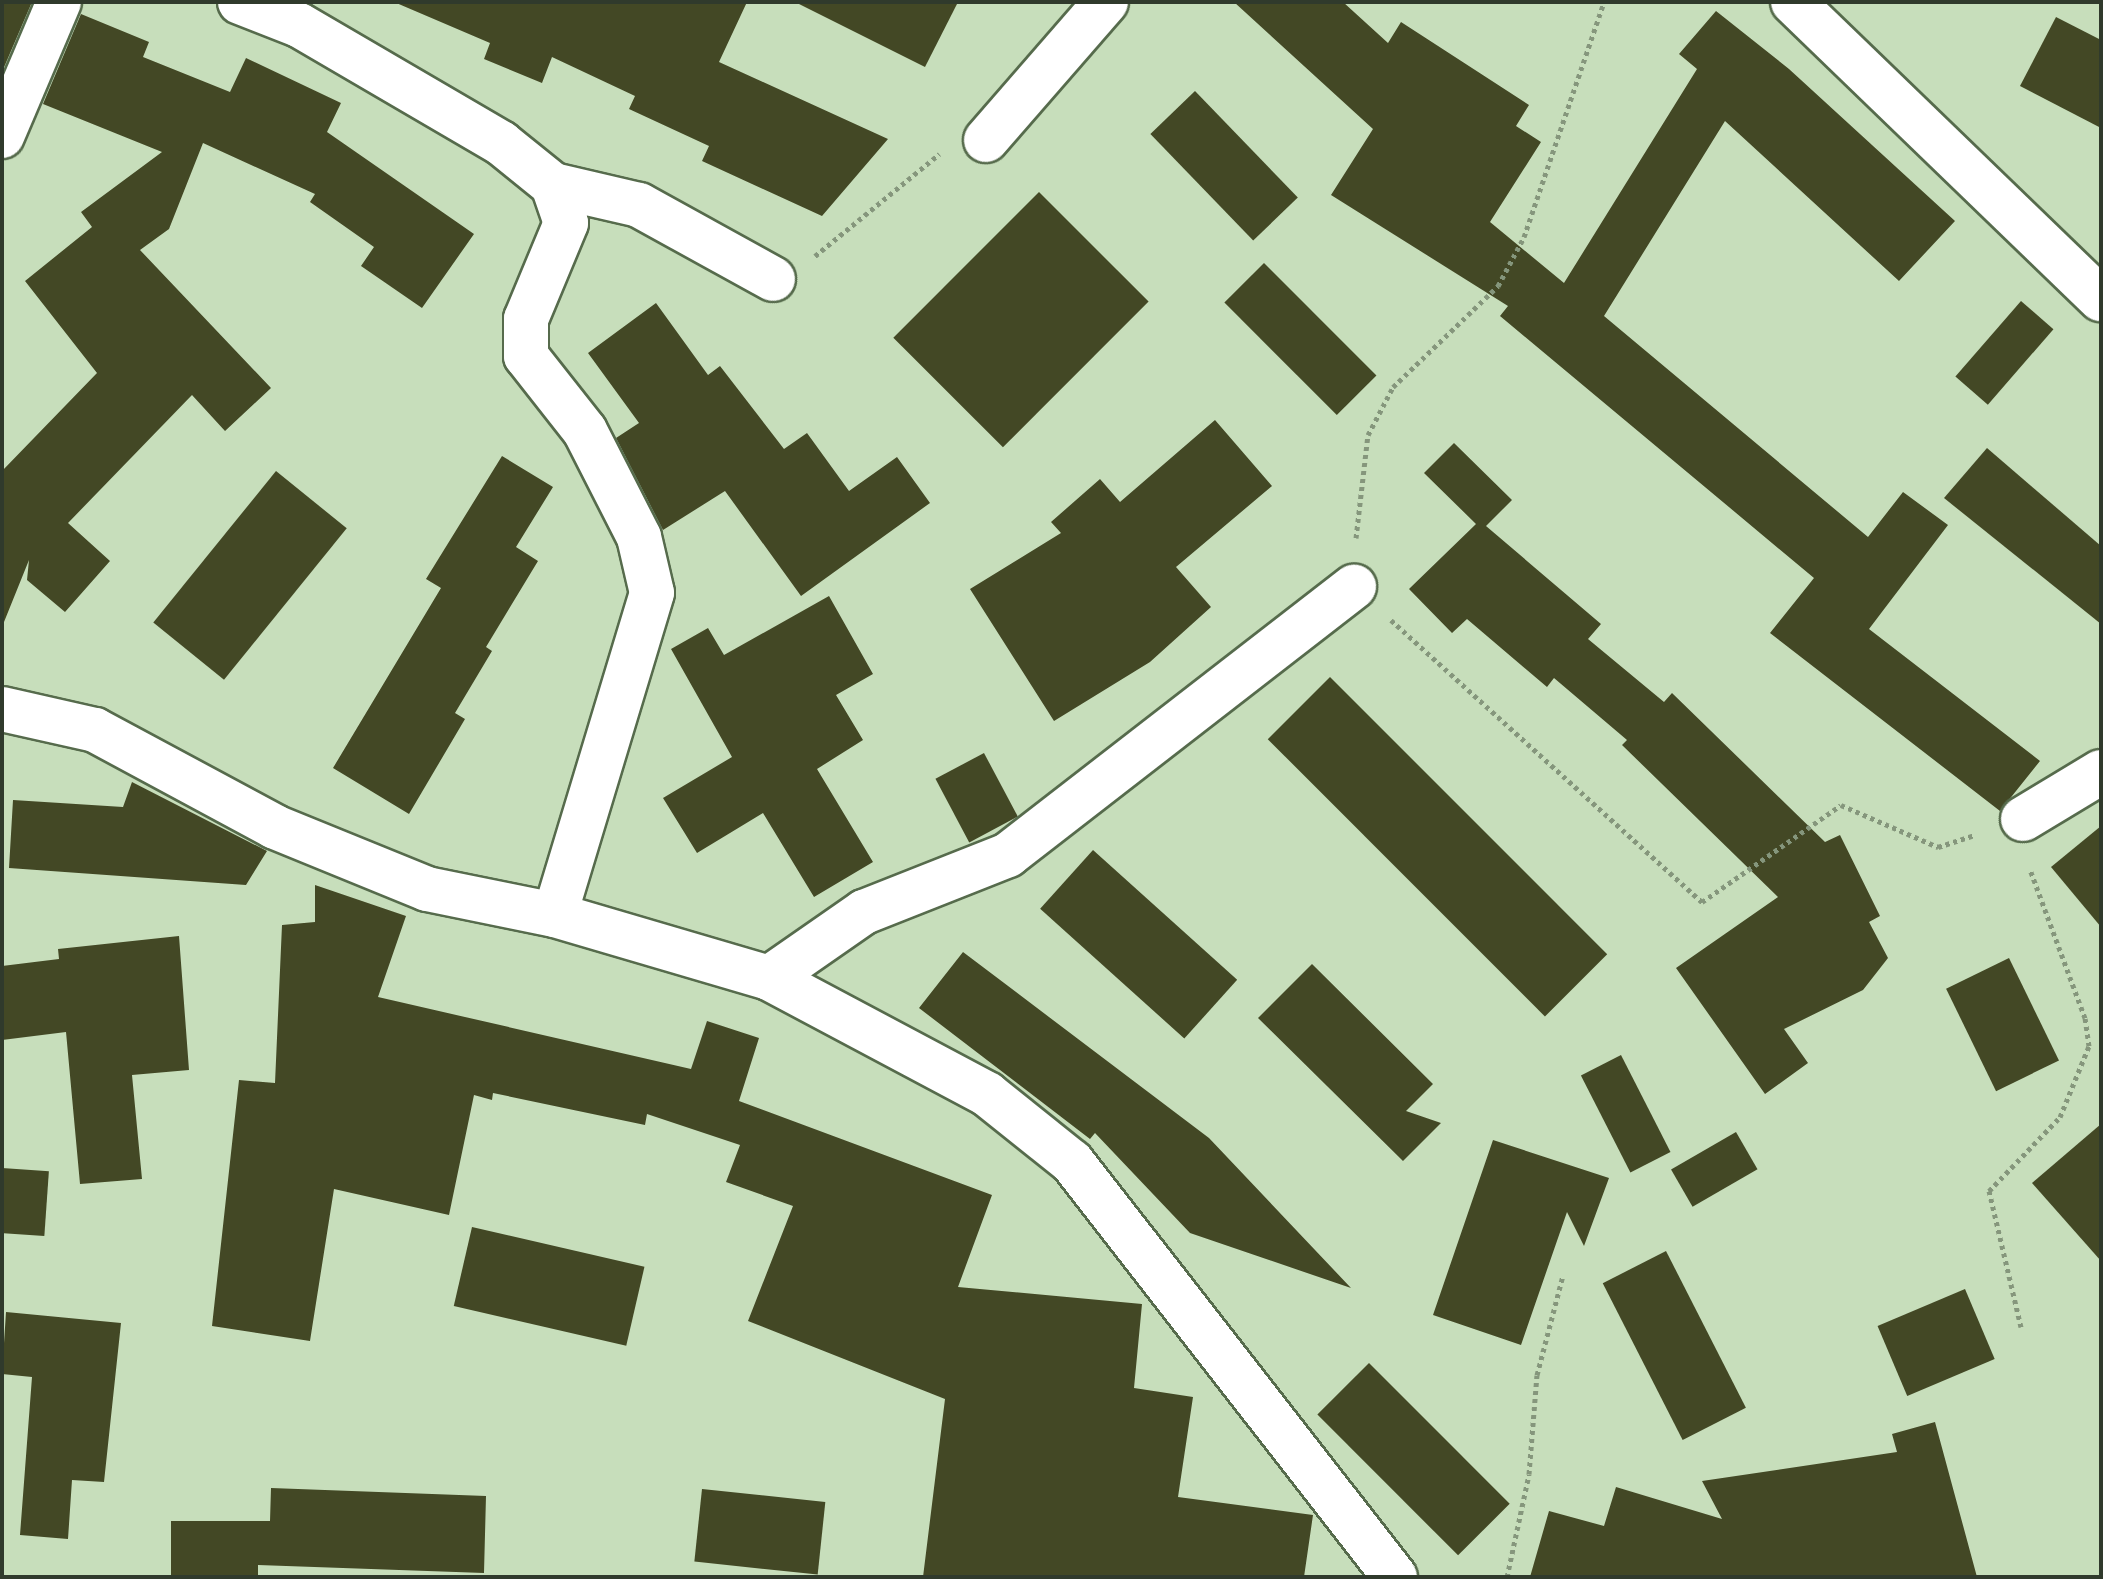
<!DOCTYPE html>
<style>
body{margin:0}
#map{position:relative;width:2103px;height:1579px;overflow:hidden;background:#c7debb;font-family:Bitter,serif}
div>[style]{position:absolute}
.building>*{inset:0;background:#434825;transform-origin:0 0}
.path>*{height:5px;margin-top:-2.5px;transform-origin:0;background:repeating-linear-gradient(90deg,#85967c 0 4px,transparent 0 8px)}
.roads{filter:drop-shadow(2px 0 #566b4c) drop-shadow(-2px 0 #566b4c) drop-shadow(0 2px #566b4c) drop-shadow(0 -2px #566b4c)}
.street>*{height:44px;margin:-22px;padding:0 22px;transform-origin:22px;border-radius:22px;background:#fff}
span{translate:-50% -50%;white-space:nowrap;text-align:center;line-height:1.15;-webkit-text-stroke:8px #d4ebc8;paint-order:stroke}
.frame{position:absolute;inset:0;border:4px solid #303a2c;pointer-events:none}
</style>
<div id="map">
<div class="building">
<div style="clip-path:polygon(2px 2px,32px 2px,2px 72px)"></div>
<div style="clip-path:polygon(394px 2px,747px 2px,719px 62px,888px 139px,822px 216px,702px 161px,709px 146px,629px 109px,635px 96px,552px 57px,542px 83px,484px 59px,490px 43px)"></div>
<div style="clip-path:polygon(795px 2px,958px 2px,925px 67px)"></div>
<div style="clip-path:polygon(1234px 2px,1343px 2px,1388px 43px,1401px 22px,1529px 105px,1516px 126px,1541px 142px,1490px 222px,1564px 283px,1697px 69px,1679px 54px,1716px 11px,1789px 69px,1955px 221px,1899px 281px,1725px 121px,1604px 316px,1868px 537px,1903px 492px,1948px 525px,1869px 629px,2040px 761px,2000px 811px,1770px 633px,1814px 578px,1500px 316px,1508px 306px,1331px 195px,1373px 129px)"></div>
<div style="clip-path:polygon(81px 14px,149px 42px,143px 57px,230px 92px,246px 58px,341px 103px,327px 132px,474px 234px,422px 308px,361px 266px,374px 247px,310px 202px,315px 194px,203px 143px,169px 229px,140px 250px,271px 388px,225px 431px,192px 395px,68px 523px,110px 561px,65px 612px,27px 580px,29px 560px,4px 622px,2px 471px,97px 373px,25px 281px,92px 227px,81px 212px,162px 152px,43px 104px)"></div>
<div style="clip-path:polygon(2056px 17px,2101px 40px,2101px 128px,2020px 86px)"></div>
<div style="left:1195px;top:91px;width:148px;height:62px;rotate:46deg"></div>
<div style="left:1039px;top:192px;width:155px;height:206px;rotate:45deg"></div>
<div style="left:1264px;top:263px;width:159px;height:56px;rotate:45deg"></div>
<div style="left:2021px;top:301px;width:43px;height:100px;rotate:41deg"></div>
<div style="clip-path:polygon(656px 303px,708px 375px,720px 366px,784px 449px,807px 433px,849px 491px,897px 457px,930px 503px,801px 596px,725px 491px,663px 530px,616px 438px,639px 423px,588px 353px)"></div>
<div style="clip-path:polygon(1215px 420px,1272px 486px,1176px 567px,1211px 607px,1150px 662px,1054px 721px,970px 589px,1061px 533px,1051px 522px,1100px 479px,1120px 502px)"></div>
<div style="clip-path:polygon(1454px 443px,1512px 500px,1486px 526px,1601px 624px,1588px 639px,1664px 702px,1672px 693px,1825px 842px,1840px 835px,1880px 916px,1869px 922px,1888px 958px,1863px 990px,1784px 1029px,1808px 1063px,1765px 1094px,1676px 968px,1778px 897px,1622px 745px,1627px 740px,1554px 678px,1547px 687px,1467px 619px,1452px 633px,1409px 589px,1476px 524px,1424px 473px)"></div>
<div style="clip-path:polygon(1987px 448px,2101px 546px,2101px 624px,1944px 498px)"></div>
<div style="clip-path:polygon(502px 456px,553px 487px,516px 547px,538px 561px,486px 647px,492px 651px,455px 713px,465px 719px,409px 814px,333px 768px,441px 588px,426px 579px)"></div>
<div style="left:276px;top:471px;width:91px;height:195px;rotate:39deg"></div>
<div style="clip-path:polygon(829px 596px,873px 674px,836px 695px,863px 740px,817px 769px,873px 862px,814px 897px,763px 813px,697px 853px,663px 798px,732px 757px,671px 649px,708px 628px,724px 655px)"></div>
<div style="left:1330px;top:677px;width:392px;height:88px;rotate:45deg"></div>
<div style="left:984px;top:753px;width:72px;height:55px;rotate:62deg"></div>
<div style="clip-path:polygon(132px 782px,267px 851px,246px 885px,9px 868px,13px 800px,123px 807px)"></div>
<div style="clip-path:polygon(2101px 826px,2101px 927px,2051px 867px)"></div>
<div style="left:1093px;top:850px;width:194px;height:79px;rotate:42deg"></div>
<div style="clip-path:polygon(315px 885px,406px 916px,378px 997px,691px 1069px,707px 1021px,759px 1038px,739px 1101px,992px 1195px,958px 1287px,1142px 1304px,1134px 1388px,1193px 1397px,1178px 1497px,1313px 1515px,1304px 1577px,923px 1577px,945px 1399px,748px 1321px,793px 1206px,726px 1182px,740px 1145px,647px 1114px,645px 1125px,493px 1093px,492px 1100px,474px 1095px,449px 1215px,334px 1189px,310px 1341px,212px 1326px,239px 1080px,275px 1083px,282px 925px,315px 922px)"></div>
<div style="clip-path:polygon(179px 936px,189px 1070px,132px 1075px,142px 1179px,80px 1184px,66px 1032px,2px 1040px,2px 966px,59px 959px,58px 949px)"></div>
<div style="clip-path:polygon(963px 952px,1209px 1138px,1351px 1288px,1190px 1233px,1095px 1133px,1090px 1139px,919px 1008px)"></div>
<div style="left:2009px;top:958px;width:114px;height:70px;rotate:64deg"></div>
<div style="clip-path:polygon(1312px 964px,1433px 1084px,1406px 1111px,1441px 1123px,1403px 1161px,1258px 1018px)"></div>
<div style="left:1621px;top:1055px;width:109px;height:45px;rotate:63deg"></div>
<div style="clip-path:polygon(2101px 1124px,2101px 1261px,2032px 1183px)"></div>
<div style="left:1736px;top:1132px;width:43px;height:75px;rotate:60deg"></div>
<div style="clip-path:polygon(1493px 1140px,1609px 1178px,1584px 1246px,1567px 1212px,1521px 1345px,1433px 1315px)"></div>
<div style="left:2px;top:1168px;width:47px;height:65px;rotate:4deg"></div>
<div style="left:472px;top:1227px;width:177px;height:81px;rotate:13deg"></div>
<div style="left:1666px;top:1251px;width:176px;height:71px;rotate:63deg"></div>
<div style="left:1965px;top:1289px;width:76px;height:95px;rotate:67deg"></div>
<div style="clip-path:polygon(6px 1312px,121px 1323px,104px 1482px,72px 1480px,68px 1539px,20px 1535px,32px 1377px,2px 1374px)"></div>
<div style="left:1369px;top:1363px;width:199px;height:73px;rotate:45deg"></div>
<div style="clip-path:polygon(1935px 1422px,1977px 1577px,1530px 1577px,1549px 1511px,1604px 1526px,1616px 1487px,1722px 1519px,1702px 1481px,1897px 1452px,1892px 1434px)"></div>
<div style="clip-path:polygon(271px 1488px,486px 1496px,484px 1573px,258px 1565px,258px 1577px,171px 1577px,171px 1521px,270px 1521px)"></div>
<div style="left:702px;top:1489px;width:124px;height:73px;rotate:6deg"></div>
</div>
<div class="path">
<div style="left:815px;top:256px;width:161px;rotate:-39.4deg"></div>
<div style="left:1356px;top:538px;width:104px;rotate:-83.4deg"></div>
<div style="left:1368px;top:435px;width:54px;rotate:-62.5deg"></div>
<div style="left:1393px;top:387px;width:146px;rotate:-43.9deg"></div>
<div style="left:1498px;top:286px;width:55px;rotate:-62deg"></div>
<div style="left:1524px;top:237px;width:248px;rotate:-71.2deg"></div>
<div style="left:1391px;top:620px;width:420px;rotate:42.2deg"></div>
<div style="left:1702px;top:902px;width:169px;rotate:-34.9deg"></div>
<div style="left:1841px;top:805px;width:106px;rotate:23.4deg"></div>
<div style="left:1938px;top:847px;width:39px;rotate:-18deg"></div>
<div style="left:2021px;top:1327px;width:140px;rotate:-103.2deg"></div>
<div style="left:1989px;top:1191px;width:103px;rotate:-46.2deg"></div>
<div style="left:2060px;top:1117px;width:77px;rotate:-67.8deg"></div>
<div style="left:2089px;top:1046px;width:28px;rotate:-98deg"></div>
<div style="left:2085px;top:1018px;width:159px;rotate:-110.3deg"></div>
<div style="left:1507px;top:1577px;width:105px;rotate:-77.9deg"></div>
<div style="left:1529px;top:1474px;width:99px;rotate:-85.4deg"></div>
<div style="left:1537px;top:1375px;width:103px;rotate:-75.4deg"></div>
</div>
<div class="roads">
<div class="street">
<div style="left:240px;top:2px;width:63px;rotate:21.3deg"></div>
<div style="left:299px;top:25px;width:234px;rotate:30.3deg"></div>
<div style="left:501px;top:143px;width:67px;rotate:38.9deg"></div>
<div style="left:553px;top:185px;width:40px;rotate:71.1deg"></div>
<div style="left:566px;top:223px;width:104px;rotate:112.6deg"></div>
<div style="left:526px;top:319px;width:37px;rotate:90deg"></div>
<div style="left:526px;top:356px;width:95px;rotate:51.8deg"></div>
<div style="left:585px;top:431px;width:119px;rotate:63deg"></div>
<div style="left:639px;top:537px;width:57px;rotate:76.9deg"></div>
<div style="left:652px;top:593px;width:336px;rotate:106.8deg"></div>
<div style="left:1793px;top:2px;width:428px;rotate:44deg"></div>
<div style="left:2px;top:136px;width:146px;rotate:-67deg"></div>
<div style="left:986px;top:140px;width:183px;rotate:-49deg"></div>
<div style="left:553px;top:185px;width:88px;rotate:13.1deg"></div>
<div style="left:639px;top:205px;width:153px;rotate:28.9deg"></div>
<div style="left:2px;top:709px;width:95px;rotate:12.7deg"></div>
<div style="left:95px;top:730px;width:204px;rotate:28.3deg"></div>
<div style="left:275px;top:827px;width:164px;rotate:22.2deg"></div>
<div style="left:427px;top:889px;width:131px;rotate:11.5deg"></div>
<div style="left:555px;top:915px;width:223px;rotate:16.4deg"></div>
<div style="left:769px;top:978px;width:247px;rotate:28deg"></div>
<div style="left:987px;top:1094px;width:109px;rotate:38.7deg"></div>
<div style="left:1072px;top:1162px;width:526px;rotate:52.11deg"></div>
<div style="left:2023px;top:819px;width:91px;rotate:-31.1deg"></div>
<div style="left:769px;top:978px;width:116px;rotate:-34.8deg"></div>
<div style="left:864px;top:912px;width:155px;rotate:-21.6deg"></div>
<div style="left:1008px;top:855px;width:438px;rotate:-37.8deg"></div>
</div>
</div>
<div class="frame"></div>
</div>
